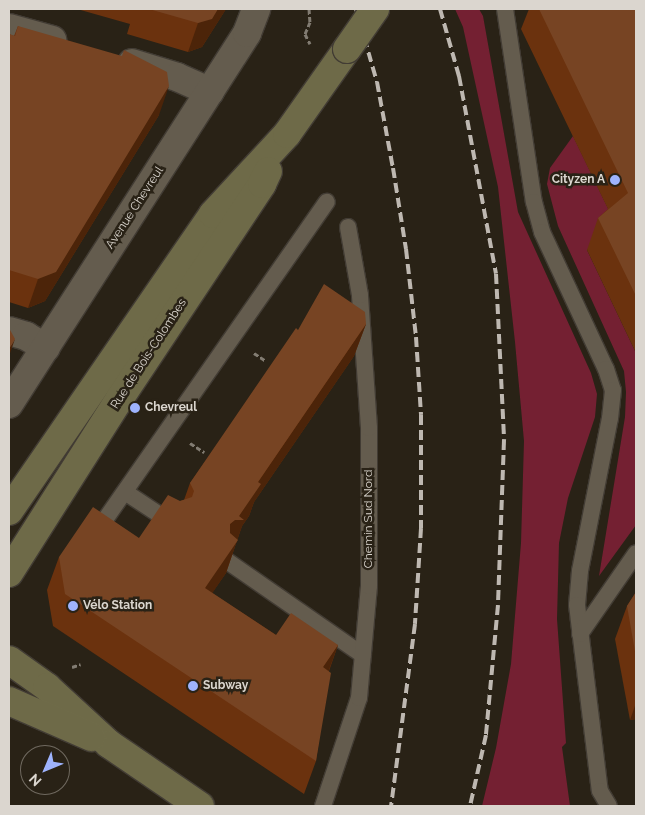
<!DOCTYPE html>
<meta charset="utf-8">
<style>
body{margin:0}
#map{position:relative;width:645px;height:815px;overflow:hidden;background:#292216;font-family:Raleway,sans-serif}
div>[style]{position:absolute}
.green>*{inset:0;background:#742032}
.path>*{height:3px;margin-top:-1.5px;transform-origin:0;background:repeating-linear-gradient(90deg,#827c72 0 5px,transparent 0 7.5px)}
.roads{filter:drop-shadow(1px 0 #423c34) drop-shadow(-1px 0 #423c34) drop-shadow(0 1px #423c34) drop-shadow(0 -1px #423c34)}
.lane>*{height:16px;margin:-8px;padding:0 8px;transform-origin:8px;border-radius:8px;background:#645c4e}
.street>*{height:28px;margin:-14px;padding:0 14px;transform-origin:14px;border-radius:14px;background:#645c4e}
.secondary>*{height:28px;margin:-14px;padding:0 14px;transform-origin:14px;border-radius:14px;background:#6e6a48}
.rail>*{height:4px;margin-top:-2px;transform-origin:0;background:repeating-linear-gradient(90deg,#beb8b1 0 10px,transparent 0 15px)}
.bridges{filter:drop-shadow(1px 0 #423c34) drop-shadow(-1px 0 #423c34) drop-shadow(0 1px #423c34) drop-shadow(0 -1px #423c34)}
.secondary-bridge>*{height:28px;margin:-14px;padding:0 14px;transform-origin:14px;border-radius:14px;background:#6e6a48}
.wall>*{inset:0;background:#6b320e}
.shaded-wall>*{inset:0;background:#4c2409}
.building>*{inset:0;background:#774423}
.dots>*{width:14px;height:14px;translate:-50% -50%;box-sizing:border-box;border:2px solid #292216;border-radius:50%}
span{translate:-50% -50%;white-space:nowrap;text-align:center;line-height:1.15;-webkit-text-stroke:5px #292216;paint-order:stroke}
.poi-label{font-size:12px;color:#dbd6cf;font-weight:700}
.right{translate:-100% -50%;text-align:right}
.left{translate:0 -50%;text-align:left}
.street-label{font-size:12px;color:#dbd6cf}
.frame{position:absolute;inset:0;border:10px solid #dbd6cf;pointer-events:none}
.north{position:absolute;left:20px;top:745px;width:50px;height:50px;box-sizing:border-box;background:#292216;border:1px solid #706a60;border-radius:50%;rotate:225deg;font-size:14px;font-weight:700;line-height:20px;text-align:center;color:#dbd6cf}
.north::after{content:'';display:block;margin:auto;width:18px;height:22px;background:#9eb3fd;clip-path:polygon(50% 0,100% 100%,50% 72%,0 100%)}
</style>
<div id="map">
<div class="green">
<div style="clip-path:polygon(455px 9px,479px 9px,483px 16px,518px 212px,591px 373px,597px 394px,595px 417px,568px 498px,559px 543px,557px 619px,566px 743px,562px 747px,570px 806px,482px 806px,496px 748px,511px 664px,521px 543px,524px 441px,515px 342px,498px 187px,463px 27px)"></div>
<div style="clip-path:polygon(573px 136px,616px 225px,587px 250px,636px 353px,636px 525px,599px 576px,625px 417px,626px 392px,624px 371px,558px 226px,547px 184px,550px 168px)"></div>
</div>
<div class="path">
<div style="left:309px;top:9px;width:13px;rotate:86deg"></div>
<div style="left:310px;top:22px;width:13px;rotate:113deg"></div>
<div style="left:305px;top:34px;width:11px;rotate:63deg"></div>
<div style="left:254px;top:353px;width:14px;rotate:34deg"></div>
<div style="left:190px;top:443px;width:17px;rotate:33deg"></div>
<div style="left:72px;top:667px;width:9px;rotate:-18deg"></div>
</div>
<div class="roads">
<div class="lane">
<div style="left:505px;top:9px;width:195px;rotate:81.5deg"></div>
<div style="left:534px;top:202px;width:31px;rotate:75deg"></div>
<div style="left:542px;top:232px;width:151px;rotate:65deg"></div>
<div style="left:606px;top:369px;width:22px;rotate:72deg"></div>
<div style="left:613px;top:390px;width:28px;rotate:96deg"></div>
<div style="left:610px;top:418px;width:156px;rotate:101.1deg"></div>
<div style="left:580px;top:571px;width:34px;rotate:95deg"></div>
<div style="left:577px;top:605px;width:187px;rotate:83deg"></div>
<div style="left:600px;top:791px;width:17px;rotate:59deg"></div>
<div style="left:125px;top:492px;width:56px;rotate:33.4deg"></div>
<div style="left:95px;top:534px;width:405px;rotate:-55.1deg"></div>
<div style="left:227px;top:561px;width:165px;rotate:34.7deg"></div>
<div style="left:580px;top:634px;width:98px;rotate:-55.3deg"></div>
<div style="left:323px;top:806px;width:114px;rotate:-71.6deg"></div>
<div style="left:359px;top:698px;width:112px;rotate:-84.9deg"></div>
<div style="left:369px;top:586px;width:158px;rotate:-90deg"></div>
<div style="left:369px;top:428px;width:133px;rotate:-93.9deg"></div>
<div style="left:360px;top:295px;width:69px;rotate:-100deg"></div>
</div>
<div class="street">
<div style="left:9px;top:28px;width:45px;rotate:15.6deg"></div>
<div style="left:132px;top:63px;width:47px;rotate:17.3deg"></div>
<div style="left:177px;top:77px;width:36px;rotate:24deg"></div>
<div style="left:9px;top:331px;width:18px;rotate:16deg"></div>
<div style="left:26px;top:336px;width:23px;rotate:31deg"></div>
<div style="left:9px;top:404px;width:441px;rotate:-57.3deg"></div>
<div style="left:247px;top:33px;width:26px;rotate:-69deg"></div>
</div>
<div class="secondary">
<div style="left:9px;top:511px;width:360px;rotate:-55.5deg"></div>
<div style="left:213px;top:214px;width:109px;rotate:-47.2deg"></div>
<div style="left:287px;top:134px;width:104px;rotate:-54.8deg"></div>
<div style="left:9px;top:573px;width:207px;rotate:-57.6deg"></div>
<div style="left:120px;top:398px;width:257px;rotate:-56.4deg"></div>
<div style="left:262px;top:184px;width:14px;rotate:-65deg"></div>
<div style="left:9px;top:660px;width:47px;rotate:35.4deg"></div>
<div style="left:47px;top:687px;width:84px;rotate:42.6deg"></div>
<div style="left:109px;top:744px;width:110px;rotate:34.3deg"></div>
<div style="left:9px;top:701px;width:90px;rotate:23.7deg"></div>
</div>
</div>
<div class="rail">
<div style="left:356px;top:9px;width:76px;rotate:74deg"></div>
<div style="left:377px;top:82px;width:87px;rotate:79.5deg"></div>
<div style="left:393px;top:168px;width:82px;rotate:80.9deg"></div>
<div style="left:406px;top:249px;width:89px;rotate:83.5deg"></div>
<div style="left:416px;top:337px;width:78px;rotate:86.3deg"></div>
<div style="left:421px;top:415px;width:113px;rotate:90deg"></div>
<div style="left:421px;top:528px;width:96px;rotate:93.6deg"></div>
<div style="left:415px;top:624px;width:184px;rotate:97.5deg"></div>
<div style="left:440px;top:9px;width:70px;rotate:74.2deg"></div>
<div style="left:459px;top:76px;width:201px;rotate:79.4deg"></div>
<div style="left:496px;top:274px;width:166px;rotate:87.2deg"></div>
<div style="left:504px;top:440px;width:165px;rotate:92.1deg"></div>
<div style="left:498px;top:605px;width:131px;rotate:95.3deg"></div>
<div style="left:486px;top:735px;width:73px;rotate:102.7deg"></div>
</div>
<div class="bridges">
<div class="secondary-bridge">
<div style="left:347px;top:49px;width:49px;rotate:-55deg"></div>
</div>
</div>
<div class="wall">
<div style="clip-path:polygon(77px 9px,226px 9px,202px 47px,188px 52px,127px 34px,130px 24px)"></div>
<div style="clip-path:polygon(529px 9px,636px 9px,636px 353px,587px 250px,598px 218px,608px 209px,521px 29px)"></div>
<div style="clip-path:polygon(18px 26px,159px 115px,45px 301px,28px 308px,9px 302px,9px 34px,14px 36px)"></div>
<div style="clip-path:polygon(366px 324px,354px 356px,254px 502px,249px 516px,242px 526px,226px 573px,212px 593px,276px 635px,338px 645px,329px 671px,316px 761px,304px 794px,53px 626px,47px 590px,59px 557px,139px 538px,180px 501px,184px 500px,190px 483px,298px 330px)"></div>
<div style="clip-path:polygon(636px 592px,636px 719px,630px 720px,615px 639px,627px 606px)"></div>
</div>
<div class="shaded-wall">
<div style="clip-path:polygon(218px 9px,226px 9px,202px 47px,188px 52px,198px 23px)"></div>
<div style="clip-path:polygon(169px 86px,159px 115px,45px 301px,28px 308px,38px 279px)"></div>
<div style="clip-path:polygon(366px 324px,354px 356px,254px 502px,249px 516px,242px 526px,226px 573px,194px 620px,205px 588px,223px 552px,230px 524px,239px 516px,258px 482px)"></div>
<div style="clip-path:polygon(15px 339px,9px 356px,9px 349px)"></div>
<div style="clip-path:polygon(338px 645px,326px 678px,323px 667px)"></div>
<div style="clip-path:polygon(636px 703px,636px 719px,630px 720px)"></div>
</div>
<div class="building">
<div style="clip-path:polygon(149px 9px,218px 9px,212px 19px,198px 23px)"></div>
<div style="clip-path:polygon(539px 9px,636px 9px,636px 296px,598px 218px,628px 193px)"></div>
<div style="clip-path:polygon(18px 26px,122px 56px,124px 50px,167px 72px,169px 86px,56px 272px,38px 279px,9px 270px,9px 34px,15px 36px)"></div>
<div style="clip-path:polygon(324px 284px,365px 312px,366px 324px,258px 482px,261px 484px,239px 516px,244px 520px,235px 520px,230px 524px,230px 533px,238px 540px,205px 588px,276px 635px,291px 613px,338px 645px,323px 667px,331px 673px,316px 761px,65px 594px,59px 557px,93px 507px,139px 538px,168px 495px,180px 501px,192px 497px,194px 491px,190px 483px,296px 328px,298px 330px)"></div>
<div style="clip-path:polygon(9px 328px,15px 339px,9px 349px)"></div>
<div style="clip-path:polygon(636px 592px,636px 657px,627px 606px)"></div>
</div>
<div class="dots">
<div style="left:615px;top:180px;background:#9eb3fd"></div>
<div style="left:135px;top:408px;background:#9eb3fd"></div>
<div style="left:73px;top:606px;background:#9eb3fd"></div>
<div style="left:193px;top:686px;background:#9eb3fd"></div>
</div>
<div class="poi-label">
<span class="right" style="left:605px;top:180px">Cityzen A</span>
<span class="left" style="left:145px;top:408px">Chevreul</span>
<span class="left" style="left:83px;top:606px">Vélo Station</span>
<span class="left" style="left:203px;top:686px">Subway</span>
</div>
<div class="street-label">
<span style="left:135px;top:208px;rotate:-57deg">Avenue Chevreul</span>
<span style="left:149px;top:354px;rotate:-57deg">Rue de Bois-Colombes</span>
<span style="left:369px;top:519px;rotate:-90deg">Chemin Sud Nord</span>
</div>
<div class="frame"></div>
<div class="north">N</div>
</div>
